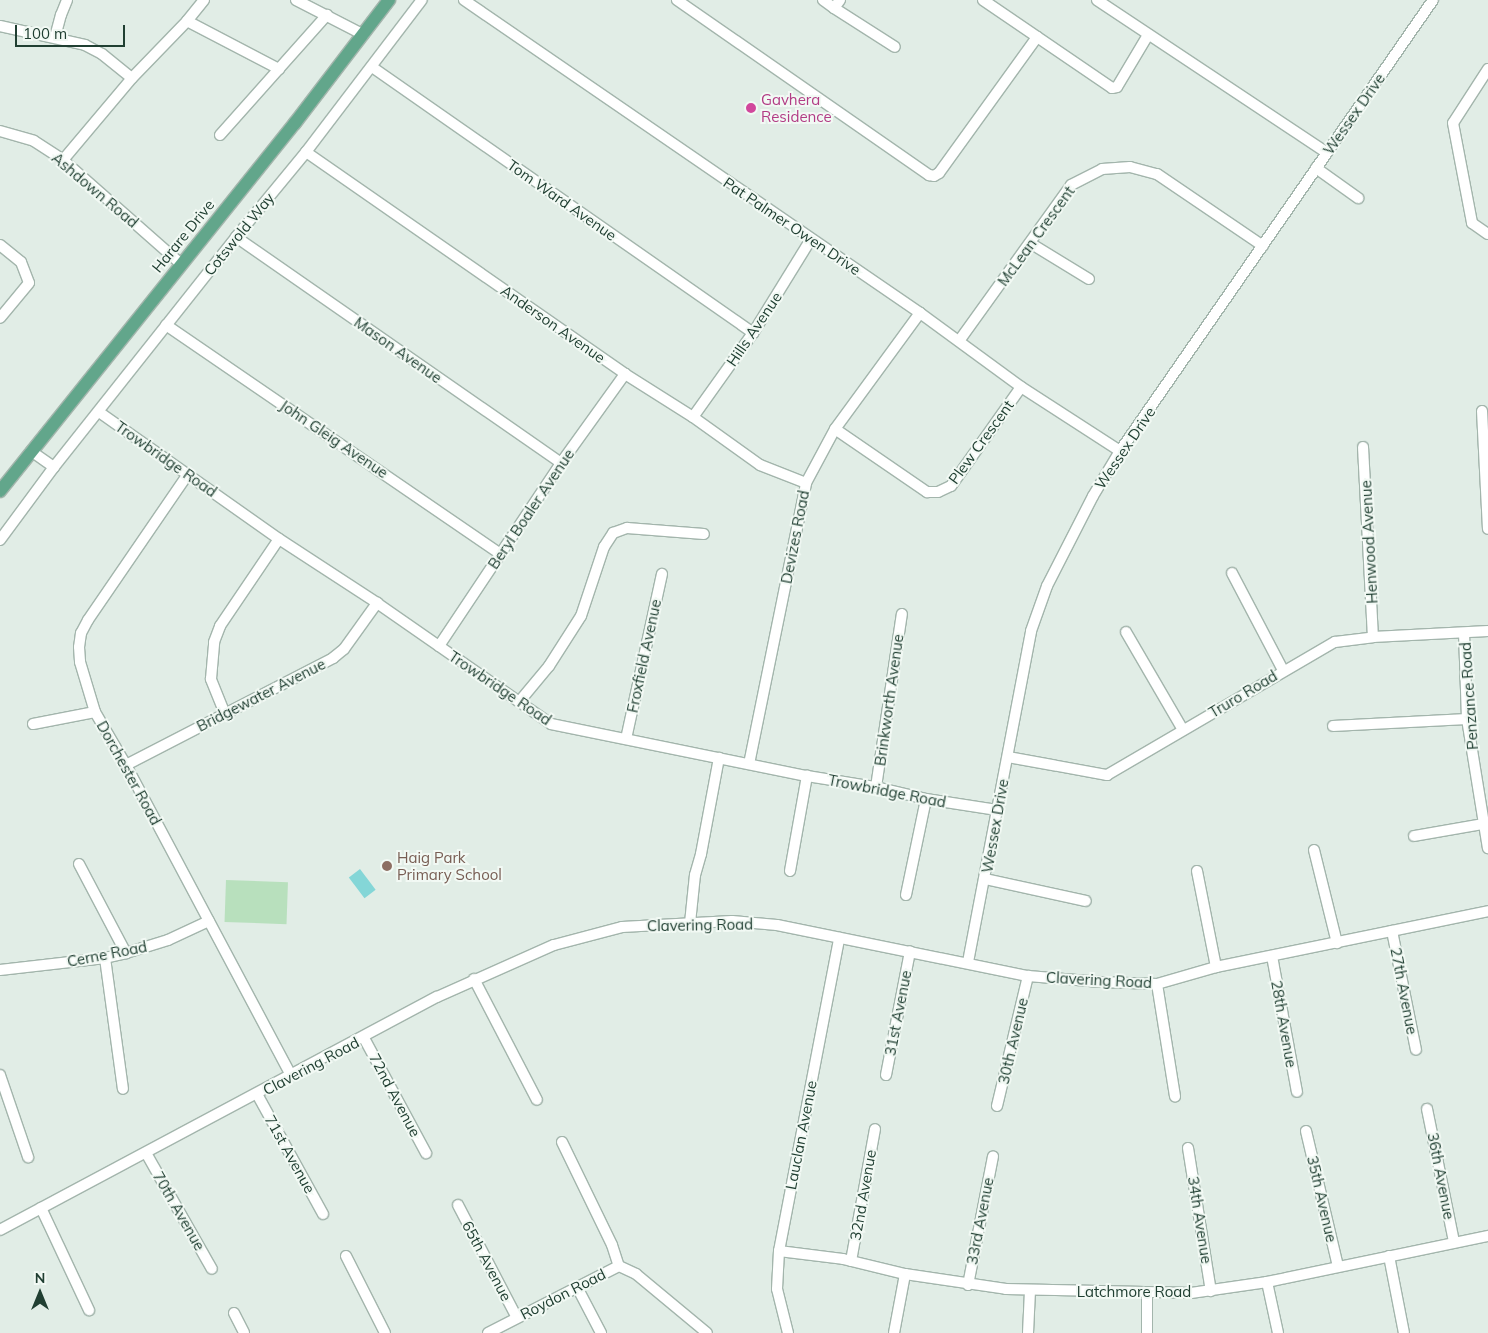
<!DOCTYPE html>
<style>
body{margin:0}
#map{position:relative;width:1488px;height:1333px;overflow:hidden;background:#e1ede6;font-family:Mulish,sans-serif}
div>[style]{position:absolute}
.green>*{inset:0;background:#b8e0bd;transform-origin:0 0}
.water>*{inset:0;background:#84d6d7;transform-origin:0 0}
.roads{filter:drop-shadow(1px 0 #a3b5ac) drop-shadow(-1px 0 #a3b5ac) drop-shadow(0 1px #a3b5ac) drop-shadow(0 -1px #a3b5ac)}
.minor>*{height:10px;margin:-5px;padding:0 5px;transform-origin:5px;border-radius:5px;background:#fff}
.major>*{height:12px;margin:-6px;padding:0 6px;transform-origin:6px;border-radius:6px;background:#62a68b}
.dots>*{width:14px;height:14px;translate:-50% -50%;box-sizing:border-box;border:2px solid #f2f9f4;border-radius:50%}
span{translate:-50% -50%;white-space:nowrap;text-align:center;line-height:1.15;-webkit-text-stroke:4px #f2f9f4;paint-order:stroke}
.hotel-label{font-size:15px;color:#b23c85}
.left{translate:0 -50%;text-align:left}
.street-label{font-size:15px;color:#203f32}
.education-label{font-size:15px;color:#785e54}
.north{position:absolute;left:15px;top:1268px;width:50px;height:50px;-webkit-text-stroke:4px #f2f9f4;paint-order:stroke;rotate:0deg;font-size:14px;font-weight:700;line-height:20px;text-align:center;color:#203f32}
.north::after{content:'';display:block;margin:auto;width:18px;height:22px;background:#203f32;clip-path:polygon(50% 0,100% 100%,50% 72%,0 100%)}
.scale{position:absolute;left:15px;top:25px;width:110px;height:22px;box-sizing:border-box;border:2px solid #203f32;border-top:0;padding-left:6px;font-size:15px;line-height:18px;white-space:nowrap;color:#203f32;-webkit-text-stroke:4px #f2f9f4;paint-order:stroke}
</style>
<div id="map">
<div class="green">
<div style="left:226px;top:880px;width:62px;height:42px;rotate:2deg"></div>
</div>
<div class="water">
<div style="left:360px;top:869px;width:26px;height:14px;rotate:53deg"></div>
</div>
<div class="roads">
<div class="minor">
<div style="left:296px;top:0;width:76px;rotate:27.2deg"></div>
<div style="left:464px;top:0;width:553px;rotate:34.47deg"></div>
<div style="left:920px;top:313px;width:125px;rotate:36.2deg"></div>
<div style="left:1021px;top:387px;width:118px;rotate:32.9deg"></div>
<div style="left:677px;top:0;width:307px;rotate:34.8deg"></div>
<div style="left:929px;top:175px;width:5px;rotate:11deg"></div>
<div style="left:934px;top:176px;width:6px;rotate:-31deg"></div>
<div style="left:939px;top:173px;width:168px;rotate:-54.2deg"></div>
<div style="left:823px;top:0;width:14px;rotate:36deg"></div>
<div style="left:834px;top:8px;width:10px;rotate:-53deg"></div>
<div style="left:983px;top:0;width:156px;rotate:34.3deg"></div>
<div style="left:1112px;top:88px;width:5px;rotate:-11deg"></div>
<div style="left:1117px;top:87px;width:61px;rotate:-59.2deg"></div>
<div style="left:1097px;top:0;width:276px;rotate:33.6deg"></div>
<div style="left:834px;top:8px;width:72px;rotate:32.6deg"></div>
<div style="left:187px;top:21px;width:104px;rotate:27.6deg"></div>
<div style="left:0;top:26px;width:87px;rotate:12.6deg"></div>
<div style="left:85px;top:45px;width:19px;rotate:28deg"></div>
<div style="left:102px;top:54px;width:38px;rotate:39deg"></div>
<div style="left:55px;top:37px;width:23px;rotate:-75deg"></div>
<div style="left:61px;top:15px;width:16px;rotate:-68deg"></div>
<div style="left:372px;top:67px;width:465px;rotate:34.9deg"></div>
<div style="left:1488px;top:69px;width:64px;rotate:122.9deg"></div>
<div style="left:1453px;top:123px;width:102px;rotate:79.2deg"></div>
<div style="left:1472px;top:223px;width:19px;rotate:35deg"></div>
<div style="left:0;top:131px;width:35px;rotate:16deg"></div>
<div style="left:34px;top:141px;width:35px;rotate:33deg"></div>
<div style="left:63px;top:160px;width:157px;rotate:41.4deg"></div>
<div style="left:220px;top:135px;width:161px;rotate:-48.3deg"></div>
<div style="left:306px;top:152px;width:389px;rotate:34.8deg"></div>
<div style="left:625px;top:374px;width:80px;rotate:32.3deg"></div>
<div style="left:693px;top:417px;width:82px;rotate:35.6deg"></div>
<div style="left:760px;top:465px;width:49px;rotate:21.4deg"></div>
<div style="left:63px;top:160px;width:107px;rotate:-49.9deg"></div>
<div style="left:132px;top:78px;width:79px;rotate:-46deg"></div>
<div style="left:187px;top:21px;width:27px;rotate:-51deg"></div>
<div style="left:1316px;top:168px;width:52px;rotate:35.5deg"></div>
<div style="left:236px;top:237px;width:396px;rotate:34.8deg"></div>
<div style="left:1030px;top:243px;width:69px;rotate:31.4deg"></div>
<div style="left:0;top:245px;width:27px;rotate:39deg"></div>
<div style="left:21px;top:262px;width:22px;rotate:69deg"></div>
<div style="left:29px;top:283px;width:45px;rotate:129.6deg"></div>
<div style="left:166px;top:325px;width:406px;rotate:34.4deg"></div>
<div style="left:959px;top:341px;width:192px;rotate:-54.3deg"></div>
<div style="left:1071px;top:185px;width:35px;rotate:-27deg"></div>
<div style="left:1102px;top:169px;width:28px;rotate:-4deg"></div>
<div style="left:1130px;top:167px;width:28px;rotate:15deg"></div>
<div style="left:1157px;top:174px;width:128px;rotate:34.2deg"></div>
<div style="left:1482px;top:411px;width:118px;rotate:87.1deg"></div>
<div style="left:99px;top:412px;width:220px;rotate:35.2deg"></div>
<div style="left:279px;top:539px;width:117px;rotate:33.1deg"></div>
<div style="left:377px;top:603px;width:212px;rotate:34.8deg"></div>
<div style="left:551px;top:724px;width:261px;rotate:11.5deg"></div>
<div style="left:807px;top:776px;width:70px;rotate:9.1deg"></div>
<div style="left:876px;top:787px;width:51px;rotate:13.5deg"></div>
<div style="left:926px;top:799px;width:72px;rotate:8.8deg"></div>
<div style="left:693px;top:417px;width:103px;rotate:-54.5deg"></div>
<div style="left:753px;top:333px;width:110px;rotate:-58.3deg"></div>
<div style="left:835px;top:429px;width:112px;rotate:34.4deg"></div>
<div style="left:927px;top:492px;width:11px"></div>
<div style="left:938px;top:492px;width:14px;rotate:-25deg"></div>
<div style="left:951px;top:486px;width:121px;rotate:-54.7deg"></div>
<div style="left:1363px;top:447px;width:190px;rotate:87deg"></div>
<div style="left:31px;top:451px;width:28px;rotate:35deg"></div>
<div style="left:188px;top:474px;width:177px;rotate:124.4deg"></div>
<div style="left:88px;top:620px;width:15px;rotate:118deg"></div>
<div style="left:81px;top:633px;width:14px;rotate:98deg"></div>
<div style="left:79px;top:647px;width:15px;rotate:86deg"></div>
<div style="left:80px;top:662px;width:52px;rotate:73.3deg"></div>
<div style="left:95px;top:712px;width:61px;rotate:59.7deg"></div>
<div style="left:126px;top:765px;width:351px;rotate:62deg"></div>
<div style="left:0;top:540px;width:91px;rotate:-53.5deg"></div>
<div style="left:54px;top:467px;width:293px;rotate:-51.6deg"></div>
<div style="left:236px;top:237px;width:110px;rotate:-50.5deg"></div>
<div style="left:306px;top:152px;width:191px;rotate:-52.7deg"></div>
<div style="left:1232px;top:573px;width:110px;rotate:62.3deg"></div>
<div style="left:1126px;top:632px;width:113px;rotate:59.8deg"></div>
<div style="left:1464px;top:633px;width:86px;rotate:88deg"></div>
<div style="left:1467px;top:719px;width:131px;rotate:80.8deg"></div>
<div style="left:439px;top:646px;width:220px;rotate:-56.3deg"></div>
<div style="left:561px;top:463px;width:110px;rotate:-54.3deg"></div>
<div style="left:519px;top:702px;width:47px;rotate:-50.2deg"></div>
<div style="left:549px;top:666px;width:59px;rotate:-57.4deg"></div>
<div style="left:581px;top:616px;width:73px;rotate:-71.6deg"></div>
<div style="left:604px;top:547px;width:17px;rotate:-57deg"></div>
<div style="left:613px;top:533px;width:15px;rotate:-20deg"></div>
<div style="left:627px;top:528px;width:77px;rotate:4.5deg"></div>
<div style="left:225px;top:714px;width:38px;rotate:-112deg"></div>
<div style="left:211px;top:679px;width:37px;rotate:-85deg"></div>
<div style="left:214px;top:642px;width:17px;rotate:-69deg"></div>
<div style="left:220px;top:626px;width:105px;rotate:-55.9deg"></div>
<div style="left:33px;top:724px;width:63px;rotate:-11deg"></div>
<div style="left:1333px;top:726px;width:134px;rotate:-3deg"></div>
<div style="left:626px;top:739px;width:169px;rotate:-77.7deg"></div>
<div style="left:1008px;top:757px;width:101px;rotate:10.3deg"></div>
<div style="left:1107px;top:775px;width:264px;rotate:-30.3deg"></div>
<div style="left:1335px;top:642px;width:38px;rotate:-7deg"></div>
<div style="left:1373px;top:637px;width:115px;rotate:-3deg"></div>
<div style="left:749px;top:764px;width:287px;rotate:-78.5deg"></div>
<div style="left:806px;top:483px;width:61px;rotate:-61.8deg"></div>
<div style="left:835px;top:429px;width:144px;rotate:-53.8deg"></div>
<div style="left:126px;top:765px;width:233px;rotate:-27.3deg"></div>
<div style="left:333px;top:658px;width:14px;rotate:-39deg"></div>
<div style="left:344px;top:649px;width:57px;rotate:-54.3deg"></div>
<div style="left:876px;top:787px;width:175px;rotate:-81.5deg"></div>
<div style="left:1414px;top:836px;width:70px;rotate:-9.9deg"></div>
<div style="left:1314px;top:850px;width:96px;rotate:76.1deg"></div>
<div style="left:79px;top:864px;width:101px;rotate:62.2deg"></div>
<div style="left:790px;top:871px;width:97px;rotate:-79.9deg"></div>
<div style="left:1197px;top:871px;width:98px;rotate:78.8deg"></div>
<div style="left:985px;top:879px;width:103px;rotate:12.3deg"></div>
<div style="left:906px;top:895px;width:98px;rotate:-78.2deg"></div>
<div style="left:690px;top:923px;width:48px;rotate:-84.1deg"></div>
<div style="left:695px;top:875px;width:22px;rotate:-74deg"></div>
<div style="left:701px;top:854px;width:98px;rotate:-79.4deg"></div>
<div style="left:1392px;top:931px;width:121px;rotate:78.6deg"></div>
<div style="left:1272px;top:956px;width:138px;rotate:79.6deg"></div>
<div style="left:105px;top:958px;width:132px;rotate:82.2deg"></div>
<div style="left:968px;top:962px;width:337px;rotate:-79.2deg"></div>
<div style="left:1031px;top:631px;width:48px;rotate:-70.4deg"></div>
<div style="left:1047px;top:586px;width:101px;rotate:-62.9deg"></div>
<div style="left:1093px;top:496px;width:52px;rotate:-59deg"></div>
<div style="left:1120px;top:451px;width:549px;rotate:-55.24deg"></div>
<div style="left:0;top:970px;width:106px;rotate:-6.5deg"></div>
<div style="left:105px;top:958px;width:22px;rotate:-13deg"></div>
<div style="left:126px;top:953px;width:44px;rotate:-17.2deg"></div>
<div style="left:168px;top:940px;width:45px;rotate:-24.9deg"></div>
<div style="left:474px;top:979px;width:136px;rotate:62.5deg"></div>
<div style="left:1157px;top:984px;width:114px;rotate:80.9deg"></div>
<div style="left:364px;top:1038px;width:131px;rotate:61.7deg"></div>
<div style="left:0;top:1075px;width:87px;rotate:71.1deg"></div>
<div style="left:886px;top:1075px;width:126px;rotate:-79deg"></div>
<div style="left:257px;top:1094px;width:137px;rotate:61.2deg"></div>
<div style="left:997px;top:1106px;width:134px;rotate:-76.6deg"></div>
<div style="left:1427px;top:1109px;width:136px;rotate:78.5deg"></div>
<div style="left:1306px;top:1131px;width:139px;rotate:76.7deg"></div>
<div style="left:562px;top:1142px;width:114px;rotate:64.1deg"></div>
<div style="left:612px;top:1245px;width:22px;rotate:72deg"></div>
<div style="left:1188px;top:1148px;width:145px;rotate:80.9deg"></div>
<div style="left:146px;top:1153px;width:133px;rotate:60.4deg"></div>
<div style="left:458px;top:1205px;width:127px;rotate:62.4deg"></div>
<div style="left:41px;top:1208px;width:113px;rotate:64.8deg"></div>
<div style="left:0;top:1230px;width:495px;rotate:-28.1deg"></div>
<div style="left:437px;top:997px;width:128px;rotate:-24deg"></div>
<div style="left:554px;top:945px;width:70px;rotate:-14.8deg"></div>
<div style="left:622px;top:927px;width:110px;rotate:-3.1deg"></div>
<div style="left:732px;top:921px;width:45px;rotate:5.1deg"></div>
<div style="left:777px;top:925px;width:256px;rotate:11.5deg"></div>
<div style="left:1028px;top:976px;width:73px;rotate:4.7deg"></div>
<div style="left:1101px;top:982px;width:56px;rotate:2deg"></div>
<div style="left:1157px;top:984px;width:61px;rotate:-16.1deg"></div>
<div style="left:1216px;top:967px;width:278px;rotate:-11.6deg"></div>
<div style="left:779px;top:1251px;width:64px;rotate:7.1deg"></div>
<div style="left:843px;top:1259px;width:64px;rotate:13.6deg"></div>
<div style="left:905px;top:1274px;width:102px;rotate:8.4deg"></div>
<div style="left:1006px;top:1289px;width:185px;rotate:1.2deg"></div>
<div style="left:1191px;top:1293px;width:77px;rotate:-8.2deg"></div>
<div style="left:1267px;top:1282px;width:226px;rotate:-11.8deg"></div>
<div style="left:346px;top:1256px;width:86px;rotate:63.1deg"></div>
<div style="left:1389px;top:1256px;width:78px;rotate:79deg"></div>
<div style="left:851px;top:1261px;width:134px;rotate:-79.7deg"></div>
<div style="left:1267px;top:1282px;width:52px;rotate:77.8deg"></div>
<div style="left:968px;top:1285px;width:131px;rotate:-79deg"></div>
<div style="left:577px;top:1287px;width:52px;rotate:62.4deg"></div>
<div style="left:234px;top:1313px;width:22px;rotate:63deg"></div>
<div style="left:488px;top:1333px;width:147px;rotate:-27.1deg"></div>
<div style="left:619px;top:1266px;width:19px;rotate:25deg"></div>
<div style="left:636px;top:1274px;width:92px;rotate:39.7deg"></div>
<div style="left:788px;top:1333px;width:45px;rotate:-104deg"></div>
<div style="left:777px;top:1289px;width:38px;rotate:-87deg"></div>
<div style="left:779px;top:1251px;width:319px;rotate:-79.1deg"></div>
<div style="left:894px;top:1333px;width:60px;rotate:-79.4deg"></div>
<div style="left:1028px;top:1333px;width:42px;rotate:-87.3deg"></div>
<div style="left:1147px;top:1333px;width:40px;rotate:-90deg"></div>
</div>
<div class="major">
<div style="left:0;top:491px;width:472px;rotate:-51.3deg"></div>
<div style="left:295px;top:123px;width:155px;rotate:-52.6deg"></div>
</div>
</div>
<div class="dots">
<div style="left:751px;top:108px;background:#d1479c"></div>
<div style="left:387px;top:866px;background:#8d6e63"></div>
</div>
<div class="hotel-label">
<span class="left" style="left:761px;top:108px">Gavhera<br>Residence</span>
</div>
<div class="street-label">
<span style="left:1354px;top:114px;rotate:-55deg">Wessex Drive</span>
<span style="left:95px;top:190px;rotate:40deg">Ashdown Road</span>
<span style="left:562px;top:200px;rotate:35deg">Tom Ward Avenue</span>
<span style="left:792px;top:226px;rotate:34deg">Pat Palmer Owen Drive</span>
<span style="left:239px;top:234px;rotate:-51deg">Cotswold Way</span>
<span style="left:183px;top:236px;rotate:-51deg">Harare Drive</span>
<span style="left:1036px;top:236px;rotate:-54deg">McLean Crescent</span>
<span style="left:553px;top:324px;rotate:35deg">Anderson Avenue</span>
<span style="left:754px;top:329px;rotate:-56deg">Hills Avenue</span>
<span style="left:398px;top:350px;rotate:35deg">Mason Avenue</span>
<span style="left:334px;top:439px;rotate:34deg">John Gleig Avenue</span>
<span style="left:981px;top:442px;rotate:-54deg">Plew Crescent</span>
<span style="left:1125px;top:448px;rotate:-56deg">Wessex Drive</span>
<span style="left:166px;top:459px;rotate:35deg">Trowbridge Road</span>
<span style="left:531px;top:509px;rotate:-56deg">Beryl Boaler Avenue</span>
<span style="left:795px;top:537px;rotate:-79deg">Devizes Road</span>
<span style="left:1369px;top:542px;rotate:-93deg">Henwood Avenue</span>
<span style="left:644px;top:656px;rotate:-78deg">Froxfield Avenue</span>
<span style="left:500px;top:688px;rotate:34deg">Trowbridge Road</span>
<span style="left:1243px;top:694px;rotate:-31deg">Truro Road</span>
<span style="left:261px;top:695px;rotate:-27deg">Bridgewater Avenue</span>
<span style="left:1469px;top:696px;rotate:-94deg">Penzance Road</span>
<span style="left:889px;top:700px;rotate:-82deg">Brinkworth Avenue</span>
<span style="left:129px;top:773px;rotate:61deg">Dorchester Road</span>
<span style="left:887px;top:791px;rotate:11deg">Trowbridge Road</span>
<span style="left:995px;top:826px;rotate:-80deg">Wessex Drive</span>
<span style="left:700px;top:925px;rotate:-1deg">Clavering Road</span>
<span style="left:107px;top:954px;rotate:-11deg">Cerne Road</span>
<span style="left:1099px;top:980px;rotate:3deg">Clavering Road</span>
<span style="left:1404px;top:991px;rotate:79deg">27th Avenue</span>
<span style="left:898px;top:1013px;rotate:-79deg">31st Avenue</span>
<span style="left:1284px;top:1024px;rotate:80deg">28th Avenue</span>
<span style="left:1013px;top:1041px;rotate:-77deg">30th Avenue</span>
<span style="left:311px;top:1066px;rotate:-28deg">Clavering Road</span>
<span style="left:395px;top:1095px;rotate:62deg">72nd Avenue</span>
<span style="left:801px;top:1135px;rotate:-79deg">Lauclan Avenue</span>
<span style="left:290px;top:1154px;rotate:61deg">71st Avenue</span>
<span style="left:1441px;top:1176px;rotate:79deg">36th Avenue</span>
<span style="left:863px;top:1195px;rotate:-80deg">32nd Avenue</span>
<span style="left:1322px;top:1199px;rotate:77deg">35th Avenue</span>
<span style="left:179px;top:1211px;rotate:60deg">70th Avenue</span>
<span style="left:1200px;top:1220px;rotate:81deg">34th Avenue</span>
<span style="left:980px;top:1221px;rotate:-79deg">33rd Avenue</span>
<span style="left:487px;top:1261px;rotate:62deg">65th Avenue</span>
<span style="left:1134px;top:1292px">Latchmore Road</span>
<span style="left:563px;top:1294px;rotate:-27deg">Roydon Road</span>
</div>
<div class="education-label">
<span class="left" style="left:397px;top:866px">Haig Park<br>Primary School</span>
</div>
<div class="north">N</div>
<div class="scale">100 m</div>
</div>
